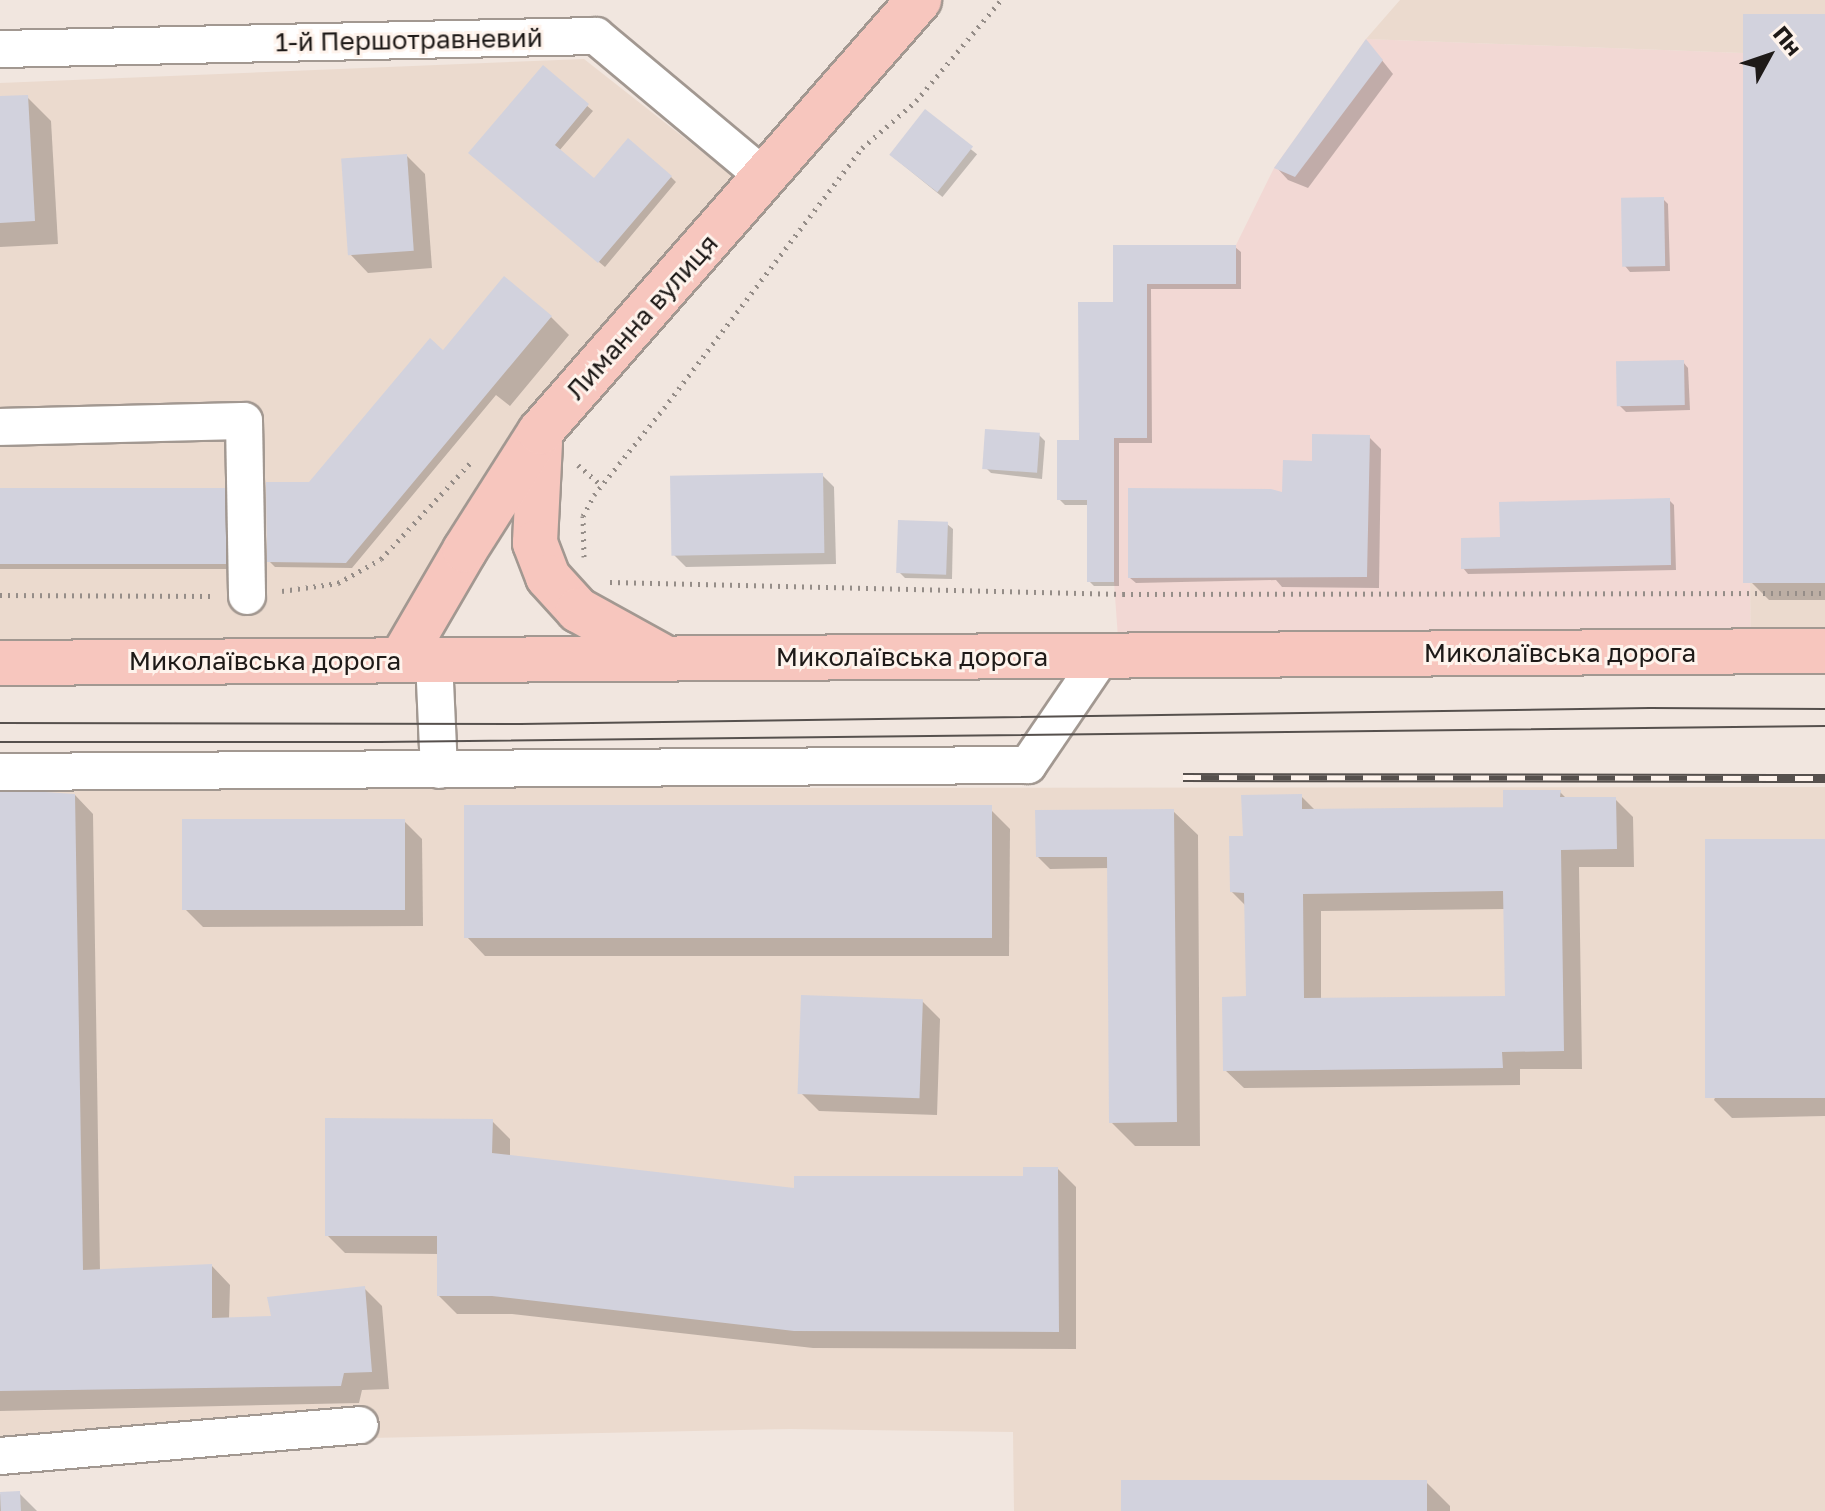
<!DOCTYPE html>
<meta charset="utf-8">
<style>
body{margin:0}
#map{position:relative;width:1825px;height:1511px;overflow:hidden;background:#f1e6df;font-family:"Golos Text",sans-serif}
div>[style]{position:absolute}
.commercial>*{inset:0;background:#f2d8d4}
.built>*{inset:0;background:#ebdace}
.shadow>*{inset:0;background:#0003;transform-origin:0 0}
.building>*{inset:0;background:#d2d2dd;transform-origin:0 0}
.path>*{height:5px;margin-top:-2.5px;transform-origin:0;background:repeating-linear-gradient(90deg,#958d88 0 2px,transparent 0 8px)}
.roads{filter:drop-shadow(2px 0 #a29891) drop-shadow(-2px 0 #a29891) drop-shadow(0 2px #a29891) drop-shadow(0 -2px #a29891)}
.minor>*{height:36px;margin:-18px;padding:0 18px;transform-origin:18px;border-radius:18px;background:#fff}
.major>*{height:44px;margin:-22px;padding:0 22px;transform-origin:22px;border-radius:22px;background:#f7c6be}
.tram>*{height:2px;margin:-1px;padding:0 1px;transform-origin:1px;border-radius:1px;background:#56504d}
.rail>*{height:9px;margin-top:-4.5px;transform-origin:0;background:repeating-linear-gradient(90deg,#fef3ec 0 18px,#56504d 0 36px);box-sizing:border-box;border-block:2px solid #56504d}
span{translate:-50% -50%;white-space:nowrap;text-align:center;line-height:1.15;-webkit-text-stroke:6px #fef3ec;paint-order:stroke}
.street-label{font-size:26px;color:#1e1a18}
.north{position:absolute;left:1729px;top:16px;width:80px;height:80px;-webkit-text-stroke:6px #fef3ec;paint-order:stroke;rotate:50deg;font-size:22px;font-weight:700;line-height:32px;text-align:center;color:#1e1a18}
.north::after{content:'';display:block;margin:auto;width:28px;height:36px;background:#1e1a18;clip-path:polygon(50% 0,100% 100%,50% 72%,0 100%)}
</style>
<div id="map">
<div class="commercial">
<div style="clip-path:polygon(1366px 39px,1743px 53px,1751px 649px,1119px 652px,1114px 582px,1113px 245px,1236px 245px,1274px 168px)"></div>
</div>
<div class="built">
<div style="clip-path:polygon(1400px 0,1825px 0,1825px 648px,1751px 649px,1743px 53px,1366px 39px)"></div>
<div style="clip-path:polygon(584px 59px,743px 184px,388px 652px,0 654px,0 83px)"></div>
<div style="clip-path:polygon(0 781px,803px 788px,1825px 787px,1825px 1511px,1014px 1511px,1013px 1432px,790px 1429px,0 1446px)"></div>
</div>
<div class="shadow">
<div style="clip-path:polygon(1825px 16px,1825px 600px,1769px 600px,1751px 582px)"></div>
<div style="clip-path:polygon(1377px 54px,1393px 74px,1308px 188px,1288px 180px,1277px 168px)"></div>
<div style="clip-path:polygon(543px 68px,593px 111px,559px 151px,594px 181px,671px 177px,676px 182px,605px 267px,476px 158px)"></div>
<div style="clip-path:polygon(27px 97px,51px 121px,58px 244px,0 247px,0 98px)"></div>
<div style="left:925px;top:112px;width:67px;height:55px;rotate:39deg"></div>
<div style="clip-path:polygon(407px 156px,425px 174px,432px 268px,368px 273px,350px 254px)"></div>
<div style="clip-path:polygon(1663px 199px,1668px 204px,1670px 271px,1630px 272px,1625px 266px)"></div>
<div style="clip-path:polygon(1115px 247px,1235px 247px,1241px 252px,1241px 289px,1151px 289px,1152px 443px,1119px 443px,1119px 586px,1094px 586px,1089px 581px,1089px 505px,1065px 505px,1059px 499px,1081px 442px,1115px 304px)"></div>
<div style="clip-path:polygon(551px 317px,569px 335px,510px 406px,496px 395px,352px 568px,275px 567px,269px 561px,443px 352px)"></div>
<div style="clip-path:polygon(1683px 362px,1688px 368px,1690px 410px,1626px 412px,1620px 406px)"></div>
<div style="clip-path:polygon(1039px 435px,1045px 441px,1042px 479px,991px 473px,986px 468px)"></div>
<div style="clip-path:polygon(1369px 437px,1381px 449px,1379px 588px,1282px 587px,1276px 580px,1136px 583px,1130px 578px,1284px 494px,1314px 464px)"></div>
<div style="clip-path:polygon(822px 475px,834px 487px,836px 564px,686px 567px,674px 555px)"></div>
<div style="clip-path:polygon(0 490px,225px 490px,231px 496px,231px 569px,0 569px)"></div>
<div style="clip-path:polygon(1669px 500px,1674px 505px,1676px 570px,1468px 574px,1463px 568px,1502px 539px)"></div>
<div style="clip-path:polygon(947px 524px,953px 529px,952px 579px,905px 578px,900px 573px)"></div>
<div style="clip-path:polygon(0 791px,75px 795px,93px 814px,100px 1271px,212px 1266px,230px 1285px,229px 1319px,273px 1318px,364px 1288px,382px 1306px,389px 1389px,362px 1390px,359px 1403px,0 1411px)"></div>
<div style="clip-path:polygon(evenodd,1560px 792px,1567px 799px,1615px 799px,1633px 817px,1634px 867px,1579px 867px,1582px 1069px,1520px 1069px,1520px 1085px,1244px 1088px,1225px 1070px,1248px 998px,1246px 906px,1232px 892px,1245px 838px,1301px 796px,1316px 811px,1505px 809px,1560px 792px,1506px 909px,1507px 998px,1321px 1000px,1321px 911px,1506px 909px)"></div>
<div style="clip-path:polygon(991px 810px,1010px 829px,1009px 956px,485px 956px,467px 937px)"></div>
<div style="clip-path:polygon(1173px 811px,1198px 835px,1200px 1146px,1135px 1146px,1111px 1122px,1109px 868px,1050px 869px,1038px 857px)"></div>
<div style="clip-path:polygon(404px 821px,422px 839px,423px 926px,203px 927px,185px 909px)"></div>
<div style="clip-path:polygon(1825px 841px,1825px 1116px,1732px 1118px,1714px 1100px)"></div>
<div style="clip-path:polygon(922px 1001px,940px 1019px,937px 1115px,819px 1111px,801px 1093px)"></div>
<div style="clip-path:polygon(492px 1121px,510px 1139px,510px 1157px,796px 1190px,1025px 1178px,1058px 1169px,1076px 1187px,1076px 1349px,813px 1348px,512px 1314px,457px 1314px,439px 1296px,439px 1254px,345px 1253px,327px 1235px)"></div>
<div style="clip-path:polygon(1426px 1482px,1450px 1506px,1450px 1511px,1123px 1511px)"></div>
<div style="clip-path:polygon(19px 1493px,37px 1511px,0 1511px,0 1494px)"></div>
</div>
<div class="building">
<div style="left:1825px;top:14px;width:569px;height:82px;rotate:90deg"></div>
<div style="clip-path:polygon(1366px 39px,1383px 60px,1295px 177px,1274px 168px)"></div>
<div style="clip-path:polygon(543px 65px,589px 104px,555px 145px,594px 178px,628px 138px,672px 176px,598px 263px,468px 153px)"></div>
<div style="clip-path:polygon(28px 95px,35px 221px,0 223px,0 96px)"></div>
<div style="left:925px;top:109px;width:61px;height:58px;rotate:38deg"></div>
<div style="left:407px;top:154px;width:97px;height:66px;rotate:86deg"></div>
<div style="left:1664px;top:197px;width:69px;height:43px;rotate:89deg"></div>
<div style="clip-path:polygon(1113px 245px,1236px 245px,1236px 284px,1147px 284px,1147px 438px,1114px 438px,1114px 582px,1087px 582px,1087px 500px,1057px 500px,1057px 440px,1079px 440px,1078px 302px,1113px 302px)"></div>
<div style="clip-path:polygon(504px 276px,552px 316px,346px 563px,267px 562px,266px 482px,309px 482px,430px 338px,443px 350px)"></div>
<div style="left:1684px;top:360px;width:45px;height:68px;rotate:89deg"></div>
<div style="left:985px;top:429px;width:55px;height:40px;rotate:4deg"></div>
<div style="clip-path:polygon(1312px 434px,1370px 435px,1367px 577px,1128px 578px,1128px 488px,1271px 489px,1282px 492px,1283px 460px,1312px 461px)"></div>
<div style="left:823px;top:473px;width:80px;height:153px;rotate:89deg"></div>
<div style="left:0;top:488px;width:226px;height:76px"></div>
<div style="clip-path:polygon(1670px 498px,1671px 565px,1461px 569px,1461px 538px,1500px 537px,1499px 502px)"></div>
<div style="left:898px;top:520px;width:50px;height:53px;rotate:2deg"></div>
<div style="clip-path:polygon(0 789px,75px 794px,83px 1270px,212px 1264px,212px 1318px,271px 1316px,267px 1297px,365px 1286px,372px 1372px,344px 1373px,341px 1386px,0 1391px)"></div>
<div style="clip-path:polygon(evenodd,1503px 790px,1561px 790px,1560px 797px,1616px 797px,1617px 849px,1561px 850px,1564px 1051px,1502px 1052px,1503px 1068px,1223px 1071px,1222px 997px,1246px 996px,1244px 893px,1230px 892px,1229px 836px,1243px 836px,1241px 795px,1302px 794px,1302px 809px,1503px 807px,1503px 790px,1503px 891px,1505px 996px,1304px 998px,1303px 894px,1503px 891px)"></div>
<div style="left:464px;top:805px;width:528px;height:133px"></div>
<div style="clip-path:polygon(1174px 809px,1177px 1122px,1109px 1123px,1107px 857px,1036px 857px,1035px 810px)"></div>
<div style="left:182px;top:819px;width:223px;height:91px"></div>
<div style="left:1825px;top:839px;width:259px;height:120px;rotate:90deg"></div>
<div style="left:801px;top:995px;width:122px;height:99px;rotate:2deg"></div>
<div style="clip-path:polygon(325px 1118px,493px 1119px,492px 1153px,794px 1188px,794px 1176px,1023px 1176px,1023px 1167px,1058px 1167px,1059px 1332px,794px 1331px,492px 1296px,437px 1296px,437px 1236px,325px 1236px)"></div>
<div style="left:1427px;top:1480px;width:31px;height:306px;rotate:90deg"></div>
<div style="left:20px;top:1491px;width:20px;height:20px;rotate:87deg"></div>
</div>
<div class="path">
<div style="left:578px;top:465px;width:30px;rotate:41deg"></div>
<div style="left:584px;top:557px;width:41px;rotate:-91.4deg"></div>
<div style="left:583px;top:516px;width:24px;rotate:-62deg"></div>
<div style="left:594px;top:495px;width:112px;rotate:-51.2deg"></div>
<div style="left:664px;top:408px;width:327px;rotate:-52.7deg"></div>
<div style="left:862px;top:148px;width:72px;rotate:-41deg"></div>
<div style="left:916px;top:101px;width:132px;rotate:-49.9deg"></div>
<div style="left:610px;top:582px;width:513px;rotate:1.34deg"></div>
<div style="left:1123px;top:594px;width:702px;rotate:-0.08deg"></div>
<div style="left:282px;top:591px;width:57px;rotate:-8.1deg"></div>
<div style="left:338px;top:583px;width:49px;rotate:-29.2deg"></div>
<div style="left:381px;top:559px;width:132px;rotate:-47.1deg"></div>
<div style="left:0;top:595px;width:212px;rotate:0.3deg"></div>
</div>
<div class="roads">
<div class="minor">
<div style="left:0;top:49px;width:596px;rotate:-1.25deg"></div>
<div style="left:596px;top:36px;width:222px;rotate:39.9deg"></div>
<div style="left:0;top:427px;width:244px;rotate:-1.4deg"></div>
<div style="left:244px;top:421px;width:175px;rotate:89deg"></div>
<div style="left:434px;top:660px;width:110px;rotate:87.4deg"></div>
<div style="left:0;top:772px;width:1028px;rotate:-0.39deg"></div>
<div style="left:1028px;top:765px;width:132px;rotate:-55.8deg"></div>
<div style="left:0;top:1456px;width:361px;rotate:-4.9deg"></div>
</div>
<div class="major">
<div style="left:540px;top:443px;width:100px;rotate:92.9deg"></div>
<div style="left:535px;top:543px;width:36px;rotate:69deg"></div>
<div style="left:548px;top:577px;width:45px;rotate:47.7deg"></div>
<div style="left:578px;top:610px;width:97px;rotate:28.9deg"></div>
<div style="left:401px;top:660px;width:127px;rotate:-59.8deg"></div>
<div style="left:465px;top:550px;width:140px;rotate:-57.6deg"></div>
<div style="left:540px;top:432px;width:575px;rotate:-48.74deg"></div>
<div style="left:0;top:663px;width:1825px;rotate:-0.38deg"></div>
</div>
</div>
<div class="tram">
<div style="left:0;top:723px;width:520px;rotate:0.11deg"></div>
<div style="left:520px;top:724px;width:1130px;rotate:-0.81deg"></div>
<div style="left:1650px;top:708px;width:175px;rotate:0.3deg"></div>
<div style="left:0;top:742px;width:380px"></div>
<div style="left:380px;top:742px;width:1445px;rotate:-0.63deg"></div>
</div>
<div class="rail">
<div style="left:1183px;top:777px;width:642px;rotate:0.09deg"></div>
</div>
<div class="street-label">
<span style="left:409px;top:40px;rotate:-1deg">1-й Першотравневий</span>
<span style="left:642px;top:317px;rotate:-48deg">Лиманна вулиця</span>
<span style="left:1560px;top:653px">Миколаївська дорога</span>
<span style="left:912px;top:657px">Миколаївська дорога</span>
<span style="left:265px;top:661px">Миколаївська дорога</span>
</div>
<div class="north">Пн</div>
</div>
